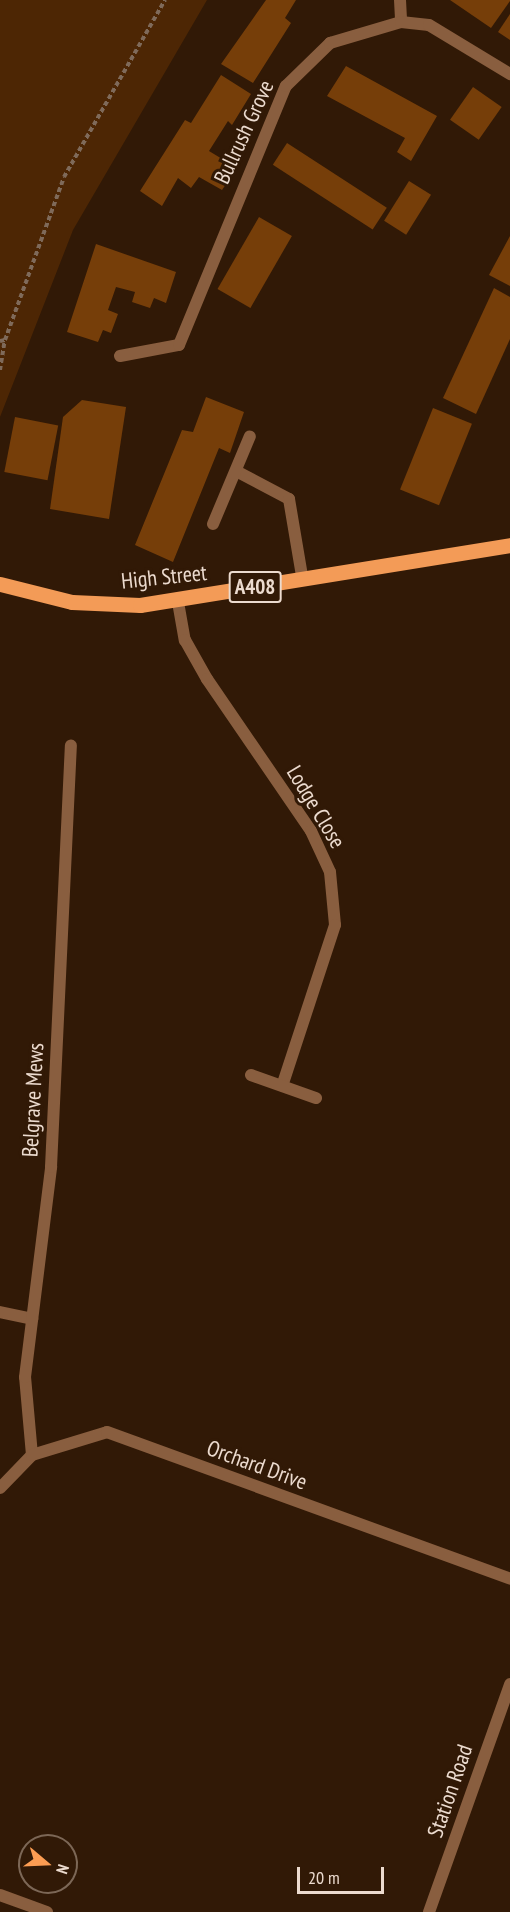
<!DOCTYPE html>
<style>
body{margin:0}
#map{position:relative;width:510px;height:1912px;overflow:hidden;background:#311906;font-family:"PT Sans Narrow",sans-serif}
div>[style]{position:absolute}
.green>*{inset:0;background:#4d2604}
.building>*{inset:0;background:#763e09;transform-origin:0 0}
.path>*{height:4px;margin-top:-2px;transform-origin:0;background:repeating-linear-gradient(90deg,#7f6a5a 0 4.5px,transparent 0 7.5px)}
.minor>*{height:12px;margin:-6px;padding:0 6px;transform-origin:6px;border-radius:6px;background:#895e3f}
.tertiary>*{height:12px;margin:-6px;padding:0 6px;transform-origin:6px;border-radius:6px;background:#895e3f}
.primary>*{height:15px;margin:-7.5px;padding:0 7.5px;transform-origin:7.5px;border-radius:7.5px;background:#f39b57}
span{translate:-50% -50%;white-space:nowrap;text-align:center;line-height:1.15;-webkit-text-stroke:6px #311906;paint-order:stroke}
.shield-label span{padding:2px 4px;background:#311906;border:2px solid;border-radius:4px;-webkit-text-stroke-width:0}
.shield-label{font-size:21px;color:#ecdbcf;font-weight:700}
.street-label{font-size:22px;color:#ecdbcf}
.north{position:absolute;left:18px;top:1834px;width:60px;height:60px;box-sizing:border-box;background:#311906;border:2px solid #7c6756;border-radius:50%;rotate:109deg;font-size:16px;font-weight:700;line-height:24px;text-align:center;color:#ecdbcf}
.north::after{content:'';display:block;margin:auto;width:21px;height:27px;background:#fc9d53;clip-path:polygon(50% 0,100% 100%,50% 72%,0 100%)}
.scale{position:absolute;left:297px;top:1867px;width:87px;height:27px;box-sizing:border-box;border:3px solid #ecdbcf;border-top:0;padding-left:8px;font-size:18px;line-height:21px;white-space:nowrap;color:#ecdbcf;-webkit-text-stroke:4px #311906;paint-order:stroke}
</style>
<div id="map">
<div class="green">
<div style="clip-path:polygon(0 0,207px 0,73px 230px,0 417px)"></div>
</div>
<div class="building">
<div style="clip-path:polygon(266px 0,296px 0,285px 18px,291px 23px,253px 83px,221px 64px)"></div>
<div style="clip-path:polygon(450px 0,510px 0,510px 1px,491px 28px)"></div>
<div style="clip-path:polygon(510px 14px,510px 40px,498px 32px)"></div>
<div style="clip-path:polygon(346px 66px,437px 116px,411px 161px,397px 152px,405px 138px,327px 96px)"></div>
<div style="clip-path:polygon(221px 75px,251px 94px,232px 125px,228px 121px,209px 151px,237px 168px,222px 190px,199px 177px,191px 188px,178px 178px,162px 206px,140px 191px,185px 120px,191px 123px)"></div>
<div style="left:473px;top:87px;width:35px;height:40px;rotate:35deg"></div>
<div style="left:287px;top:143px;width:119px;height:26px;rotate:33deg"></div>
<div style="left:409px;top:181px;width:26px;height:47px;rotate:32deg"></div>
<div style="left:259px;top:217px;width:38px;height:83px;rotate:30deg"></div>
<div style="clip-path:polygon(510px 236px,510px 286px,489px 275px)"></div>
<div style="clip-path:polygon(96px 244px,176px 272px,166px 303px,154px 298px,150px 308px,132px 302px,135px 292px,116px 287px,108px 310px,118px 314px,111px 333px,103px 330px,98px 342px,67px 332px)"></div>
<div style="clip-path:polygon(494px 288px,510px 297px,510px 339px,476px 414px,443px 398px)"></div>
<div style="clip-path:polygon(206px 397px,244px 412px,230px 453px,219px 448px,173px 562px,135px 545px,182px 430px,193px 432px)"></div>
<div style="clip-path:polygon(82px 400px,126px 407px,109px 519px,50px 509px,63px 417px)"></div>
<div style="left:433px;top:408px;width:42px;height:88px;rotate:22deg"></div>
<div style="left:15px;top:417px;width:44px;height:56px;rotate:11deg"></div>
</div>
<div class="path">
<div style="left:0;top:341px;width:5px;rotate:-11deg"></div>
<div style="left:5px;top:340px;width:173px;rotate:-70.1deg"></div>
<div style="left:64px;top:177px;width:204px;rotate:-60.3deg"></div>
<div style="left:0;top:370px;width:30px;rotate:-81deg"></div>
</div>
<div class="minor">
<div style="left:400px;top:0;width:22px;rotate:87deg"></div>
<div style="left:120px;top:356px;width:60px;rotate:-10.6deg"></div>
<div style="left:179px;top:345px;width:280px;rotate:-67.6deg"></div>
<div style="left:286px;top:86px;width:62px;rotate:-44.3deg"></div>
<div style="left:330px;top:43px;width:74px;rotate:-16.5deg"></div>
<div style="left:401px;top:22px;width:28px;rotate:6deg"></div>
<div style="left:429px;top:25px;width:95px;rotate:31.2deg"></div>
<div style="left:236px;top:471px;width:60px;rotate:27.8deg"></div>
<div style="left:289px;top:499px;width:78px;rotate:80.4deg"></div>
<div style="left:213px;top:524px;width:95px;rotate:-67.2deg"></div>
<div style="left:178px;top:602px;width:39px;rotate:80deg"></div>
<div style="left:185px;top:640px;width:45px;rotate:60.6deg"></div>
<div style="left:207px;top:679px;width:184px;rotate:55.6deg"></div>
<div style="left:311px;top:831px;width:45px;rotate:65.1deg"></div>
<div style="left:330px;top:872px;width:53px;rotate:84.6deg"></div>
<div style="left:335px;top:925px;width:169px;rotate:108.2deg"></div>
<div style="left:251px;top:1075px;width:69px;rotate:19.5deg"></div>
<div style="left:0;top:1312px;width:33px;rotate:12deg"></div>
<div style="left:32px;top:1455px;width:78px;rotate:-95.1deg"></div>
<div style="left:25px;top:1377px;width:212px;rotate:-82.9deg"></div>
<div style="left:51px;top:1167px;width:422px;rotate:-87.3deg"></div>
<div style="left:0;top:1488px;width:46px;rotate:-45.9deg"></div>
<div style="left:32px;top:1455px;width:78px;rotate:-17deg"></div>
<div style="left:107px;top:1432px;width:429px;rotate:20deg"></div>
<div style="left:0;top:1895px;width:50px;rotate:19.9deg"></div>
</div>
<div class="tertiary">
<div style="left:429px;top:1912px;width:242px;rotate:-70.4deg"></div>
</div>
<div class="primary">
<div style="left:0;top:584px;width:74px;rotate:14deg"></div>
<div style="left:72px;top:602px;width:68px;rotate:2.5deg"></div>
<div style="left:140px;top:605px;width:375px;rotate:-9.2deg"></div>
</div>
<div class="shield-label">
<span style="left:255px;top:587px">A408</span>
</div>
<div class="street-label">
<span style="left:244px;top:132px;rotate:-65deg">Bullrush Grove</span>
<span style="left:164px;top:577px;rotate:-6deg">High Street</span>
<span style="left:316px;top:807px;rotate:59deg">Lodge Close</span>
<span style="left:33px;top:1100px;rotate:-87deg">Belgrave Mews</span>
<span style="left:257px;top:1465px;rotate:20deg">Orchard Drive</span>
<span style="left:450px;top:1791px;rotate:-71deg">Station Road</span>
</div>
<div class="north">N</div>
<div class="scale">20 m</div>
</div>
